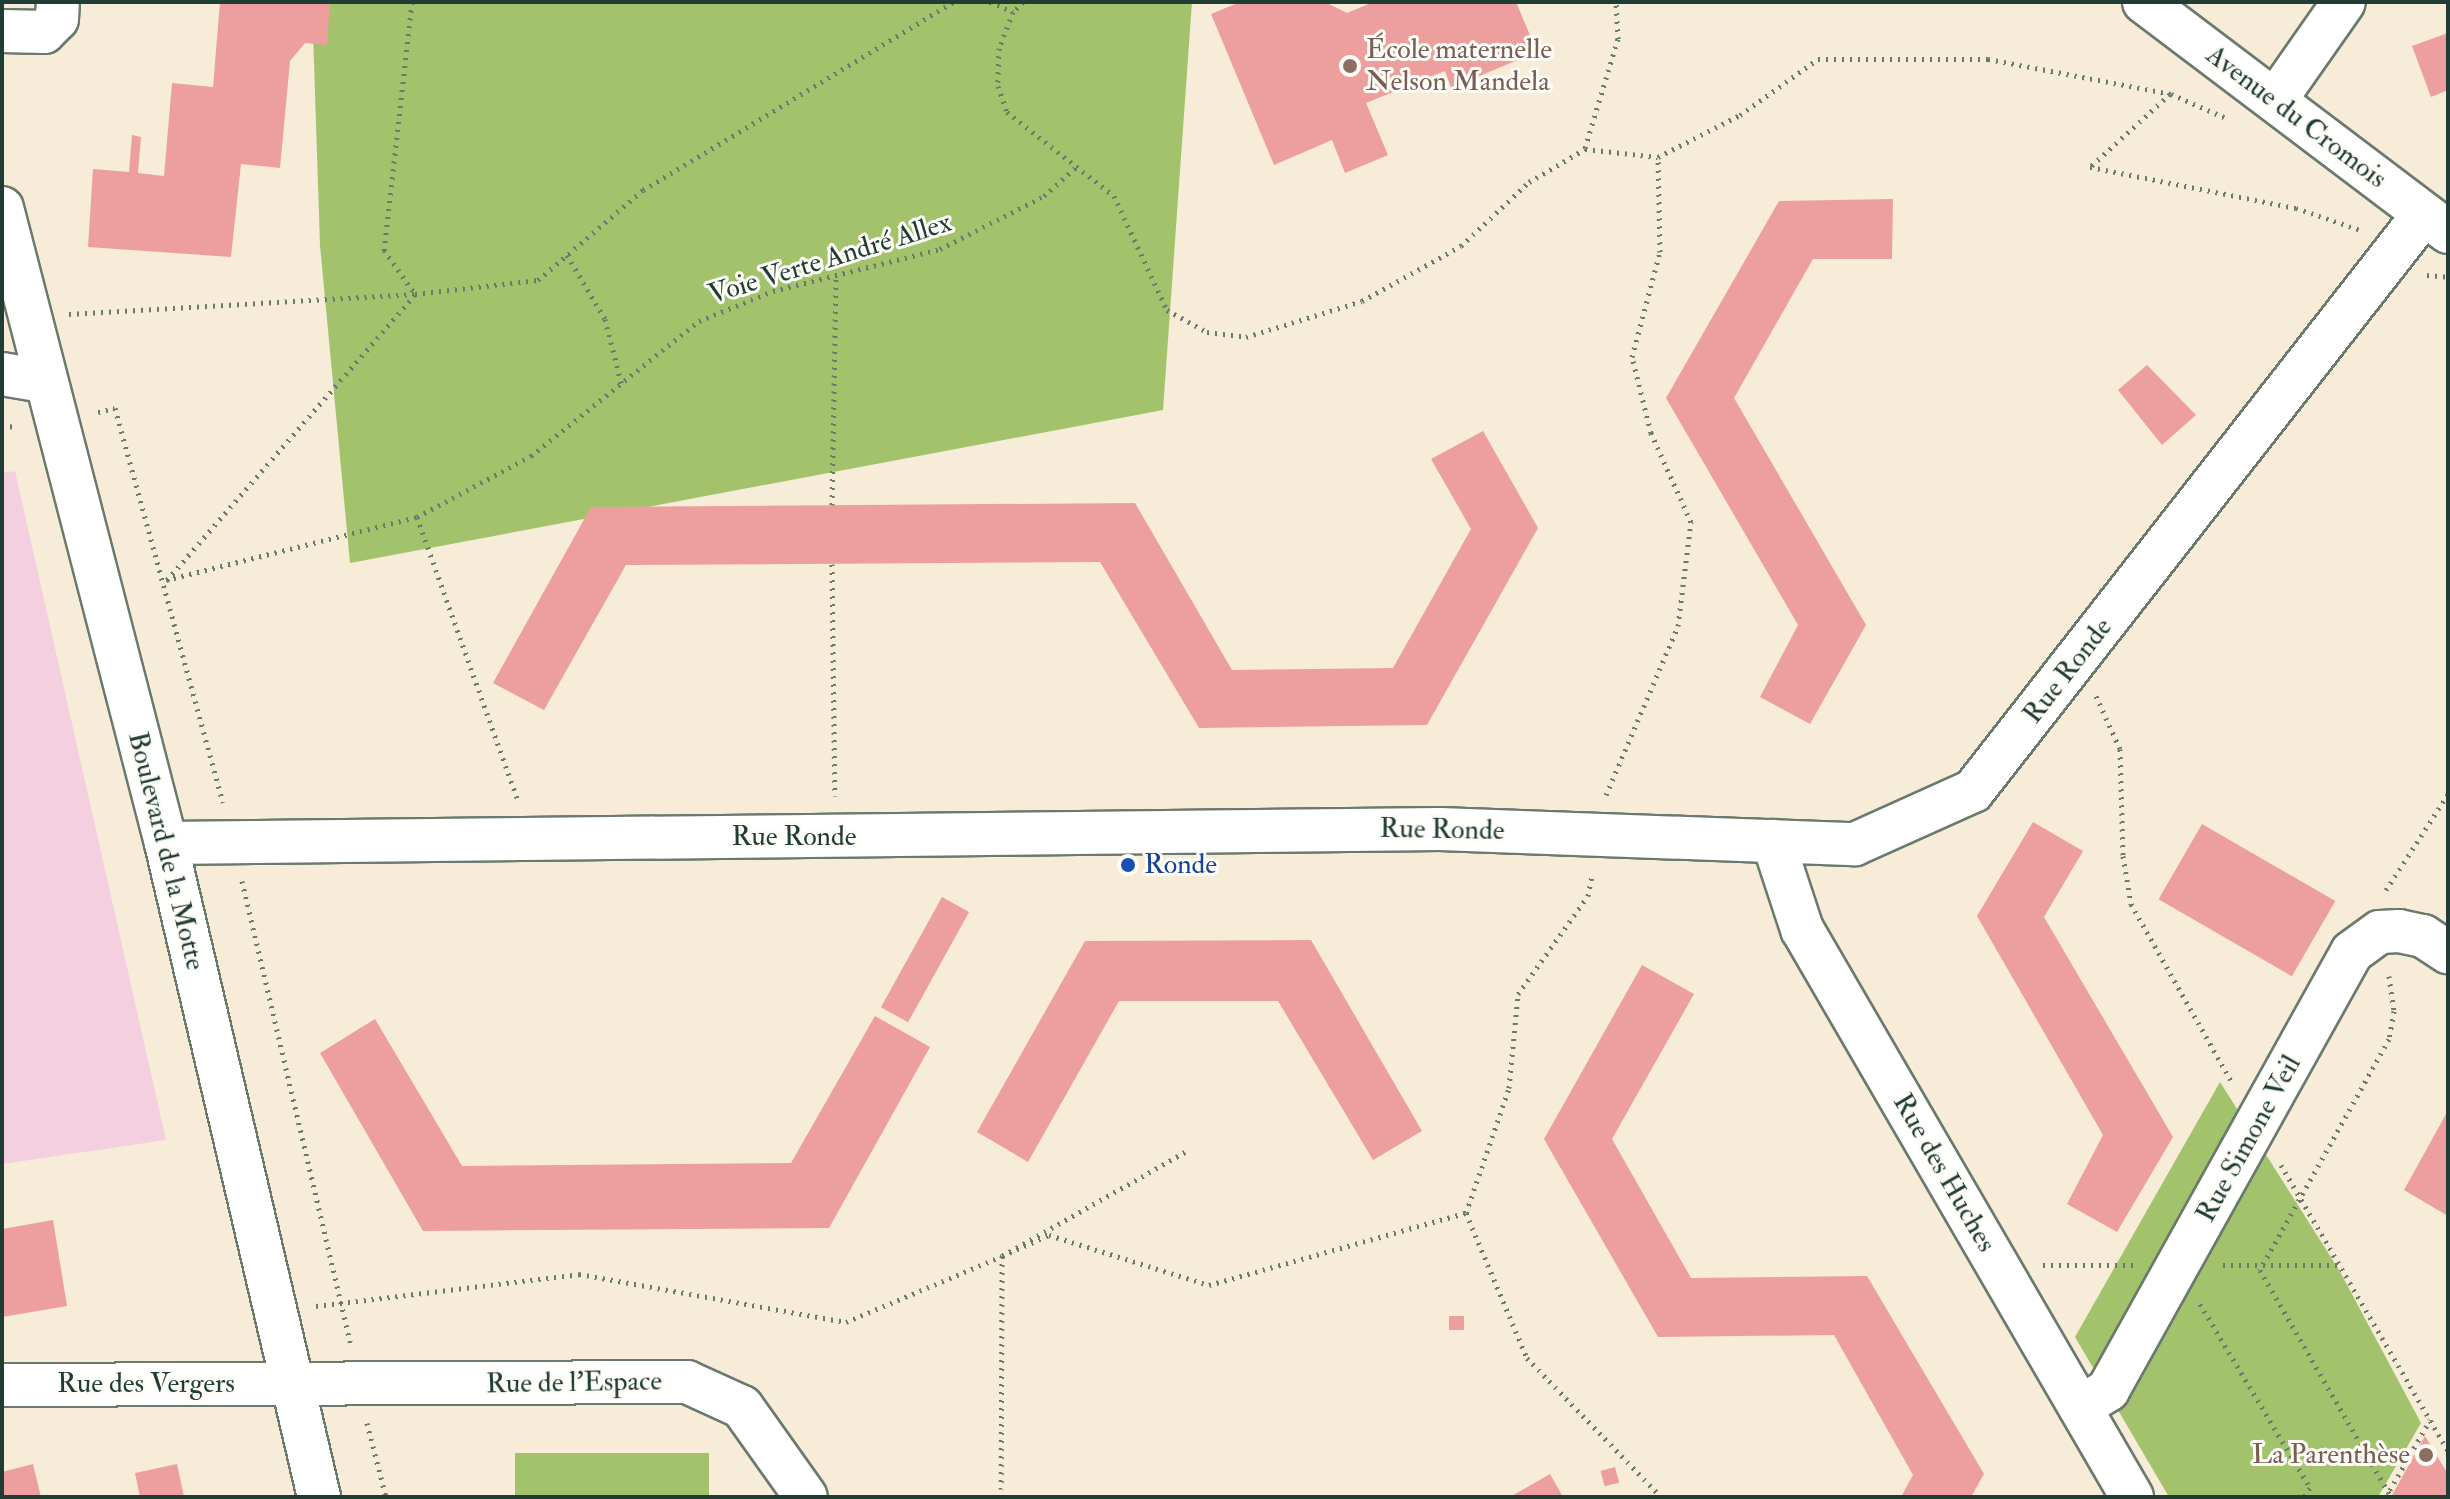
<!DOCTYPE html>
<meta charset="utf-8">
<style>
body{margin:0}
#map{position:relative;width:2450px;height:1499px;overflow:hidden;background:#f6ecd8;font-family:"IM FELL Double Pica",serif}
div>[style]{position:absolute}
.built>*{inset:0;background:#f3cfdf}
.green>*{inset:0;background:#a2c36c;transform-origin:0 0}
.building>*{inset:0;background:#ed9f9e;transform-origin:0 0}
.path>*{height:5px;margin-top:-2.5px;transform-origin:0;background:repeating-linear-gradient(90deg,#6a7a6d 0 2px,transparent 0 8px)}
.roads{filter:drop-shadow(2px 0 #6a7a6d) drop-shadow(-2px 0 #6a7a6d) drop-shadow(0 2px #6a7a6d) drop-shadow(0 -2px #6a7a6d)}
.minor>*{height:42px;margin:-21px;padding:0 21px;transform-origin:21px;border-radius:21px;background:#fff}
.dots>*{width:22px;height:22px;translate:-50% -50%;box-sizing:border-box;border:4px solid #fdfcf7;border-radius:50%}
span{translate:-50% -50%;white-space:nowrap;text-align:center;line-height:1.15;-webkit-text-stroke:6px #fdfcf7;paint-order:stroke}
.education-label{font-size:28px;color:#785e54}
.left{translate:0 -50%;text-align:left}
.right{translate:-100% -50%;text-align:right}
.street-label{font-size:28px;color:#1f3d34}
.transit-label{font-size:28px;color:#164399}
.frame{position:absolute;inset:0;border:4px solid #1f3d34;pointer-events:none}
</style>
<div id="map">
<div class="built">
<div style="clip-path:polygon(15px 471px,166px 1140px,2px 1164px,2px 473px)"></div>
</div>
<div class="green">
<div style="clip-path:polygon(312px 2px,1192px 2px,1163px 410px,350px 563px,320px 245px)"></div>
<div style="clip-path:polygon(2220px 1082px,2339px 1270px,2421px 1423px,2378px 1497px,2169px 1497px,2075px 1337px)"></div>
<div style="left:709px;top:1453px;width:44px;height:194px;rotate:90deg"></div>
</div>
<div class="building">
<div style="clip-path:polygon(220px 2px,330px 2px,327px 45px,305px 43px,290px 61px,280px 168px,241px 164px,231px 257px,88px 247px,93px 169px,129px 172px,132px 135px,141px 137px,138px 173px,164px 176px,172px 83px,213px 87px)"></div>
<div style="clip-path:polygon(1240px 2px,1325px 2px,1347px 13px,1373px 2px,1516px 2px,1537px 52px,1451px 88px,1445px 71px,1366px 103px,1388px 155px,1345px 173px,1332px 140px,1274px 165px,1211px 14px)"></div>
<div style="clip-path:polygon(2448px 33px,2448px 90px,2431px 97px,2412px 46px)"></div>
<div style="clip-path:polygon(1893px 199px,1892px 259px,1813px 259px,1734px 398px,1866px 625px,1810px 724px,1760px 697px,1798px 625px,1666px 398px,1779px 201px)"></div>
<div style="clip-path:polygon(2147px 365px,2196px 415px,2162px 445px,2118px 390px)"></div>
<div style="clip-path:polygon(1483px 431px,1538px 528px,1427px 725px,1199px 728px,1100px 562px,626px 565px,544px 710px,493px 683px,591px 507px,1135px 503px,1232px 670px,1393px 668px,1471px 529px,1431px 459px)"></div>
<div style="clip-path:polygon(2033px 822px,2083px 851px,2044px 917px,2173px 1137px,2117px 1232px,2067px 1204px,2103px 1135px,1977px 916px)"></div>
<div style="left:2202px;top:824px;width:154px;height:87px;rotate:30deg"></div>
<div style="left:942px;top:897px;width:31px;height:126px;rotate:29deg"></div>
<div style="clip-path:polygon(1311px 940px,1422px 1131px,1373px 1160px,1278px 1001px,1119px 1001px,1028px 1162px,977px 1132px,1085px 941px)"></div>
<div style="clip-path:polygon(1642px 965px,1694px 994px,1612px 1139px,1691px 1278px,1867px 1276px,1984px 1474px,1971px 1497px,1901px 1497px,1913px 1475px,1834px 1335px,1658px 1337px,1544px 1139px)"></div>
<div style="clip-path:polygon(875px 1016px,930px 1047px,829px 1228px,423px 1231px,320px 1053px,375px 1019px,462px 1166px,791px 1163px)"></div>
<div style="clip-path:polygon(2446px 1114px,2448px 1115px,2448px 1216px,2404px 1190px)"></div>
<div style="clip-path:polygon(53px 1220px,67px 1306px,2px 1317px,2px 1229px)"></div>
<div style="left:1449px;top:1316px;width:15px;height:14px"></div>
<div style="clip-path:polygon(2425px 1436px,2448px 1474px,2448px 1497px,2391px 1497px)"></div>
<div style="clip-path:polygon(33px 1464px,41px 1497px,2px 1497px,2px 1472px)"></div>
<div style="clip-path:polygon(177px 1464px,184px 1497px,140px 1497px,135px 1473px)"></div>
<div style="left:1615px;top:1467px;width:16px;height:15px;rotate:75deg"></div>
<div style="clip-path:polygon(1550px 1474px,1563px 1497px,1510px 1497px)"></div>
</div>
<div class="path">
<div style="left:412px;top:2px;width:250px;rotate:96.4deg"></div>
<div style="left:384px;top:250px;width:54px;rotate:54.8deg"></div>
<div style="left:990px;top:2px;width:25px;rotate:23deg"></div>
<div style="left:1023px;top:2px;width:14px;rotate:135deg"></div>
<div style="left:1013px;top:12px;width:39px;rotate:111deg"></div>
<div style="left:999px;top:48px;width:38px;rotate:92deg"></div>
<div style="left:998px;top:86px;width:28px;rotate:71deg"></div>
<div style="left:1007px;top:112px;width:136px;rotate:38.1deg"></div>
<div style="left:1114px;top:196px;width:126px;rotate:65.1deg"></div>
<div style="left:1167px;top:310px;width:46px;rotate:28.8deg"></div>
<div style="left:1207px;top:332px;width:39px;rotate:7deg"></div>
<div style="left:1246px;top:337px;width:121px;rotate:-17.2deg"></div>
<div style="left:1362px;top:301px;width:113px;rotate:-29.1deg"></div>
<div style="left:1461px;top:246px;width:93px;rotate:-43.3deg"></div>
<div style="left:1529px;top:182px;width:65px;rotate:-30.5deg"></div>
<div style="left:1585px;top:149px;width:73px;rotate:6.3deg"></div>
<div style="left:1658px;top:157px;width:92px;rotate:-27.1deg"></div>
<div style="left:1740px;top:115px;width:96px;rotate:-35.7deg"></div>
<div style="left:1818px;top:59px;width:170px"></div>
<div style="left:1988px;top:59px;width:186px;rotate:10.8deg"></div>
<div style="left:2171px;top:94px;width:58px;rotate:23.5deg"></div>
<div style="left:2170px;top:94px;width:108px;rotate:137.6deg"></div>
<div style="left:2090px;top:167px;width:210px;rotate:11.3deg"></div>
<div style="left:2296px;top:208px;width:71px;rotate:18.9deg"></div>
<div style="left:1585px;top:148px;width:114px;rotate:-73.2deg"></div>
<div style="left:1618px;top:39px;width:37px;rotate:-93deg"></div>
<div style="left:567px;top:255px;width:74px;rotate:59.3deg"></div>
<div style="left:605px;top:319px;width:69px;rotate:75.8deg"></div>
<div style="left:2427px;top:275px;width:21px;rotate:5deg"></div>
<div style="left:69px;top:314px;width:347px;rotate:-3.3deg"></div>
<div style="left:415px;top:294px;width:124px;rotate:-6.5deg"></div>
<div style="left:538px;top:280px;width:138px;rotate:-40.6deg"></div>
<div style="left:643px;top:190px;width:363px;rotate:-31.2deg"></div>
<div style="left:98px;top:412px;width:17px;rotate:-13deg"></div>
<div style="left:115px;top:408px;width:409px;rotate:74.7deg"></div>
<div style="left:2px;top:427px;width:15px;rotate:-4deg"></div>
<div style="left:832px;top:505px;width:229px;rotate:-89deg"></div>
<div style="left:417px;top:517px;width:300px;rotate:70.4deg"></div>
<div style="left:832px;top:564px;width:232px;rotate:89.3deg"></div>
<div style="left:166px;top:580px;width:259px;rotate:-14.1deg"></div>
<div style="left:417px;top:517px;width:129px;rotate:-28.2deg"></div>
<div style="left:531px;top:456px;width:216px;rotate:-38.8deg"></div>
<div style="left:699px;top:321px;width:80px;rotate:-22.1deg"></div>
<div style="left:773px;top:291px;width:172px;rotate:-14.1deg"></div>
<div style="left:940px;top:249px;width:117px;rotate:-27deg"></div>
<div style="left:1044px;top:196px;width:42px;rotate:-42.1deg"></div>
<div style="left:167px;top:580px;width:378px;rotate:-49deg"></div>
<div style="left:2096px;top:696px;width:58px;rotate:65.6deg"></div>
<div style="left:2120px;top:749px;width:107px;rotate:88.4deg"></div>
<div style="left:2123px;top:856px;width:49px;rotate:80.5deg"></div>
<div style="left:2131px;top:904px;width:207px;rotate:60.5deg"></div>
<div style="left:1606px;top:795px;width:184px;rotate:-66.9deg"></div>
<div style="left:1678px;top:626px;width:105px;rotate:-82.9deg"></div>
<div style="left:1691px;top:522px;width:98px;rotate:-114.2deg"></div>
<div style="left:1651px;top:433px;width:78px;rotate:-104deg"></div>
<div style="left:1632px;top:357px;width:109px;rotate:-75.1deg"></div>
<div style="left:1660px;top:252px;width:95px;rotate:-91.2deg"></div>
<div style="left:242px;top:881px;width:474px;rotate:76.8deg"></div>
<div style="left:2386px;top:890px;width:114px;rotate:-57.1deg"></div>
<div style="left:2389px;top:976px;width:35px;rotate:82deg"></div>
<div style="left:2394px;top:1011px;width:28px;rotate:100deg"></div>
<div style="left:2389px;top:1039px;width:265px;rotate:119.2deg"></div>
<div style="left:2260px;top:1270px;width:258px;rotate:60deg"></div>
<div style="left:1185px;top:1152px;width:210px;rotate:150.4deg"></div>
<div style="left:1002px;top:1256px;width:51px;rotate:-24.1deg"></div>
<div style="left:1049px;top:1235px;width:168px;rotate:17.4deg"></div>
<div style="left:1209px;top:1285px;width:267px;rotate:-15.7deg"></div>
<div style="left:1466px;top:1213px;width:132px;rotate:-71deg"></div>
<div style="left:1509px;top:1088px;width:94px;rotate:-84.5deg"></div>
<div style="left:1518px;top:994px;width:120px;rotate:-54.5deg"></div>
<div style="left:1588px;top:896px;width:20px;rotate:-79deg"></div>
<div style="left:2281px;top:1165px;width:331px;rotate:59.7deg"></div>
<div style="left:1466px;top:1213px;width:157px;rotate:67.2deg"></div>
<div style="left:1527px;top:1358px;width:193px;rotate:46deg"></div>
<div style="left:2043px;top:1265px;width:90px"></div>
<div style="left:2223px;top:1265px;width:116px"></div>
<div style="left:2200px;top:1304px;width:214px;rotate:59.1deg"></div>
<div style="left:2310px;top:1488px;width:11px;rotate:124deg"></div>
<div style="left:316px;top:1306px;width:265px;rotate:-6.9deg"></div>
<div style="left:579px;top:1274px;width:271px;rotate:10.2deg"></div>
<div style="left:846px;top:1322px;width:169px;rotate:-22.9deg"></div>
<div style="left:1002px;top:1256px;width:233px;rotate:90.2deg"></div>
<div style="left:367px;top:1423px;width:76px;rotate:75.6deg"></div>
<div style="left:2386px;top:1497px;width:89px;rotate:-60.3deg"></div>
</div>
<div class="roads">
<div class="minor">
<div style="left:2144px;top:2px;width:381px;rotate:37.1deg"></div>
<div style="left:2px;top:31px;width:42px;rotate:1.4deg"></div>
<div style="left:44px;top:32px;width:18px;rotate:-45deg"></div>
<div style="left:57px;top:19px;width:17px;rotate:-87deg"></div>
<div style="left:2276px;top:99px;width:118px;rotate:-55deg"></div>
<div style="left:2px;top:208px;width:656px;rotate:75.52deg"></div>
<div style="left:166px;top:843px;width:672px;rotate:76.83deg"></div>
<div style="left:2px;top:374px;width:42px;rotate:9.7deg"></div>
<div style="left:1773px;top:841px;width:93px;rotate:71.8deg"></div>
<div style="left:1802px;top:929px;width:657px;rotate:59.84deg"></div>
<div style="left:166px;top:843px;width:1274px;rotate:-0.63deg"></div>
<div style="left:1440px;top:829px;width:415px;rotate:2.1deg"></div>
<div style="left:1855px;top:844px;width:129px;rotate:-24.2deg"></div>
<div style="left:1973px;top:791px;width:732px;rotate:-51.99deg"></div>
<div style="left:2px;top:1385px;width:685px;rotate:-0.25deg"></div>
<div style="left:687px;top:1382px;width:60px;rotate:24.4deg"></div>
<div style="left:742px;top:1407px;width:110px;rotate:54.6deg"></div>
<div style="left:2080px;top:1407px;width:33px;rotate:-31deg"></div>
<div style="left:2108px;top:1390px;width:501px;rotate:-60.88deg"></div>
<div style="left:2352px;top:952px;width:34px;rotate:-36deg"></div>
<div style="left:2380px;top:932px;width:19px;rotate:-3deg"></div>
<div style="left:2399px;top:931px;width:25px;rotate:12deg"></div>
<div style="left:2423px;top:936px;width:30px;rotate:33deg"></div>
</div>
</div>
<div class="dots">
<div style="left:1350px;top:66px;background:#8d6e63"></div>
<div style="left:1128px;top:865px;background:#1a4fb4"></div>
<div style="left:2426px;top:1455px;background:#8d6e63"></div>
</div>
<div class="education-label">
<span class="left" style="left:1366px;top:66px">École maternelle<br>Nelson Mandela</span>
<span class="right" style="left:2410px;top:1455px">La Parenthèse</span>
</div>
<div class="street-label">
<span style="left:2296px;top:117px;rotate:37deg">Avenue du Cromois</span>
<span style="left:830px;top:259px;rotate:-17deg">Voie Verte André Allex</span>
<span style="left:2068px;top:671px;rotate:-52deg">Rue Ronde</span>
<span style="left:1442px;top:830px;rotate:1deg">Rue Ronde</span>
<span style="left:794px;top:837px">Rue Ronde</span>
<span style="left:166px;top:851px;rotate:76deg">Boulevard de la Motte</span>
<span style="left:2249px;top:1139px;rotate:-61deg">Rue Simone Veil</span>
<span style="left:1944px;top:1173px;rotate:60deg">Rue des Huches</span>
<span style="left:574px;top:1383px;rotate:-1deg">Rue de l'Espace</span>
<span style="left:146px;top:1384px">Rue des Vergers</span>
</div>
<div class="transit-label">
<span class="left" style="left:1144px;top:865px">Ronde</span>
</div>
<div class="frame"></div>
</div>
